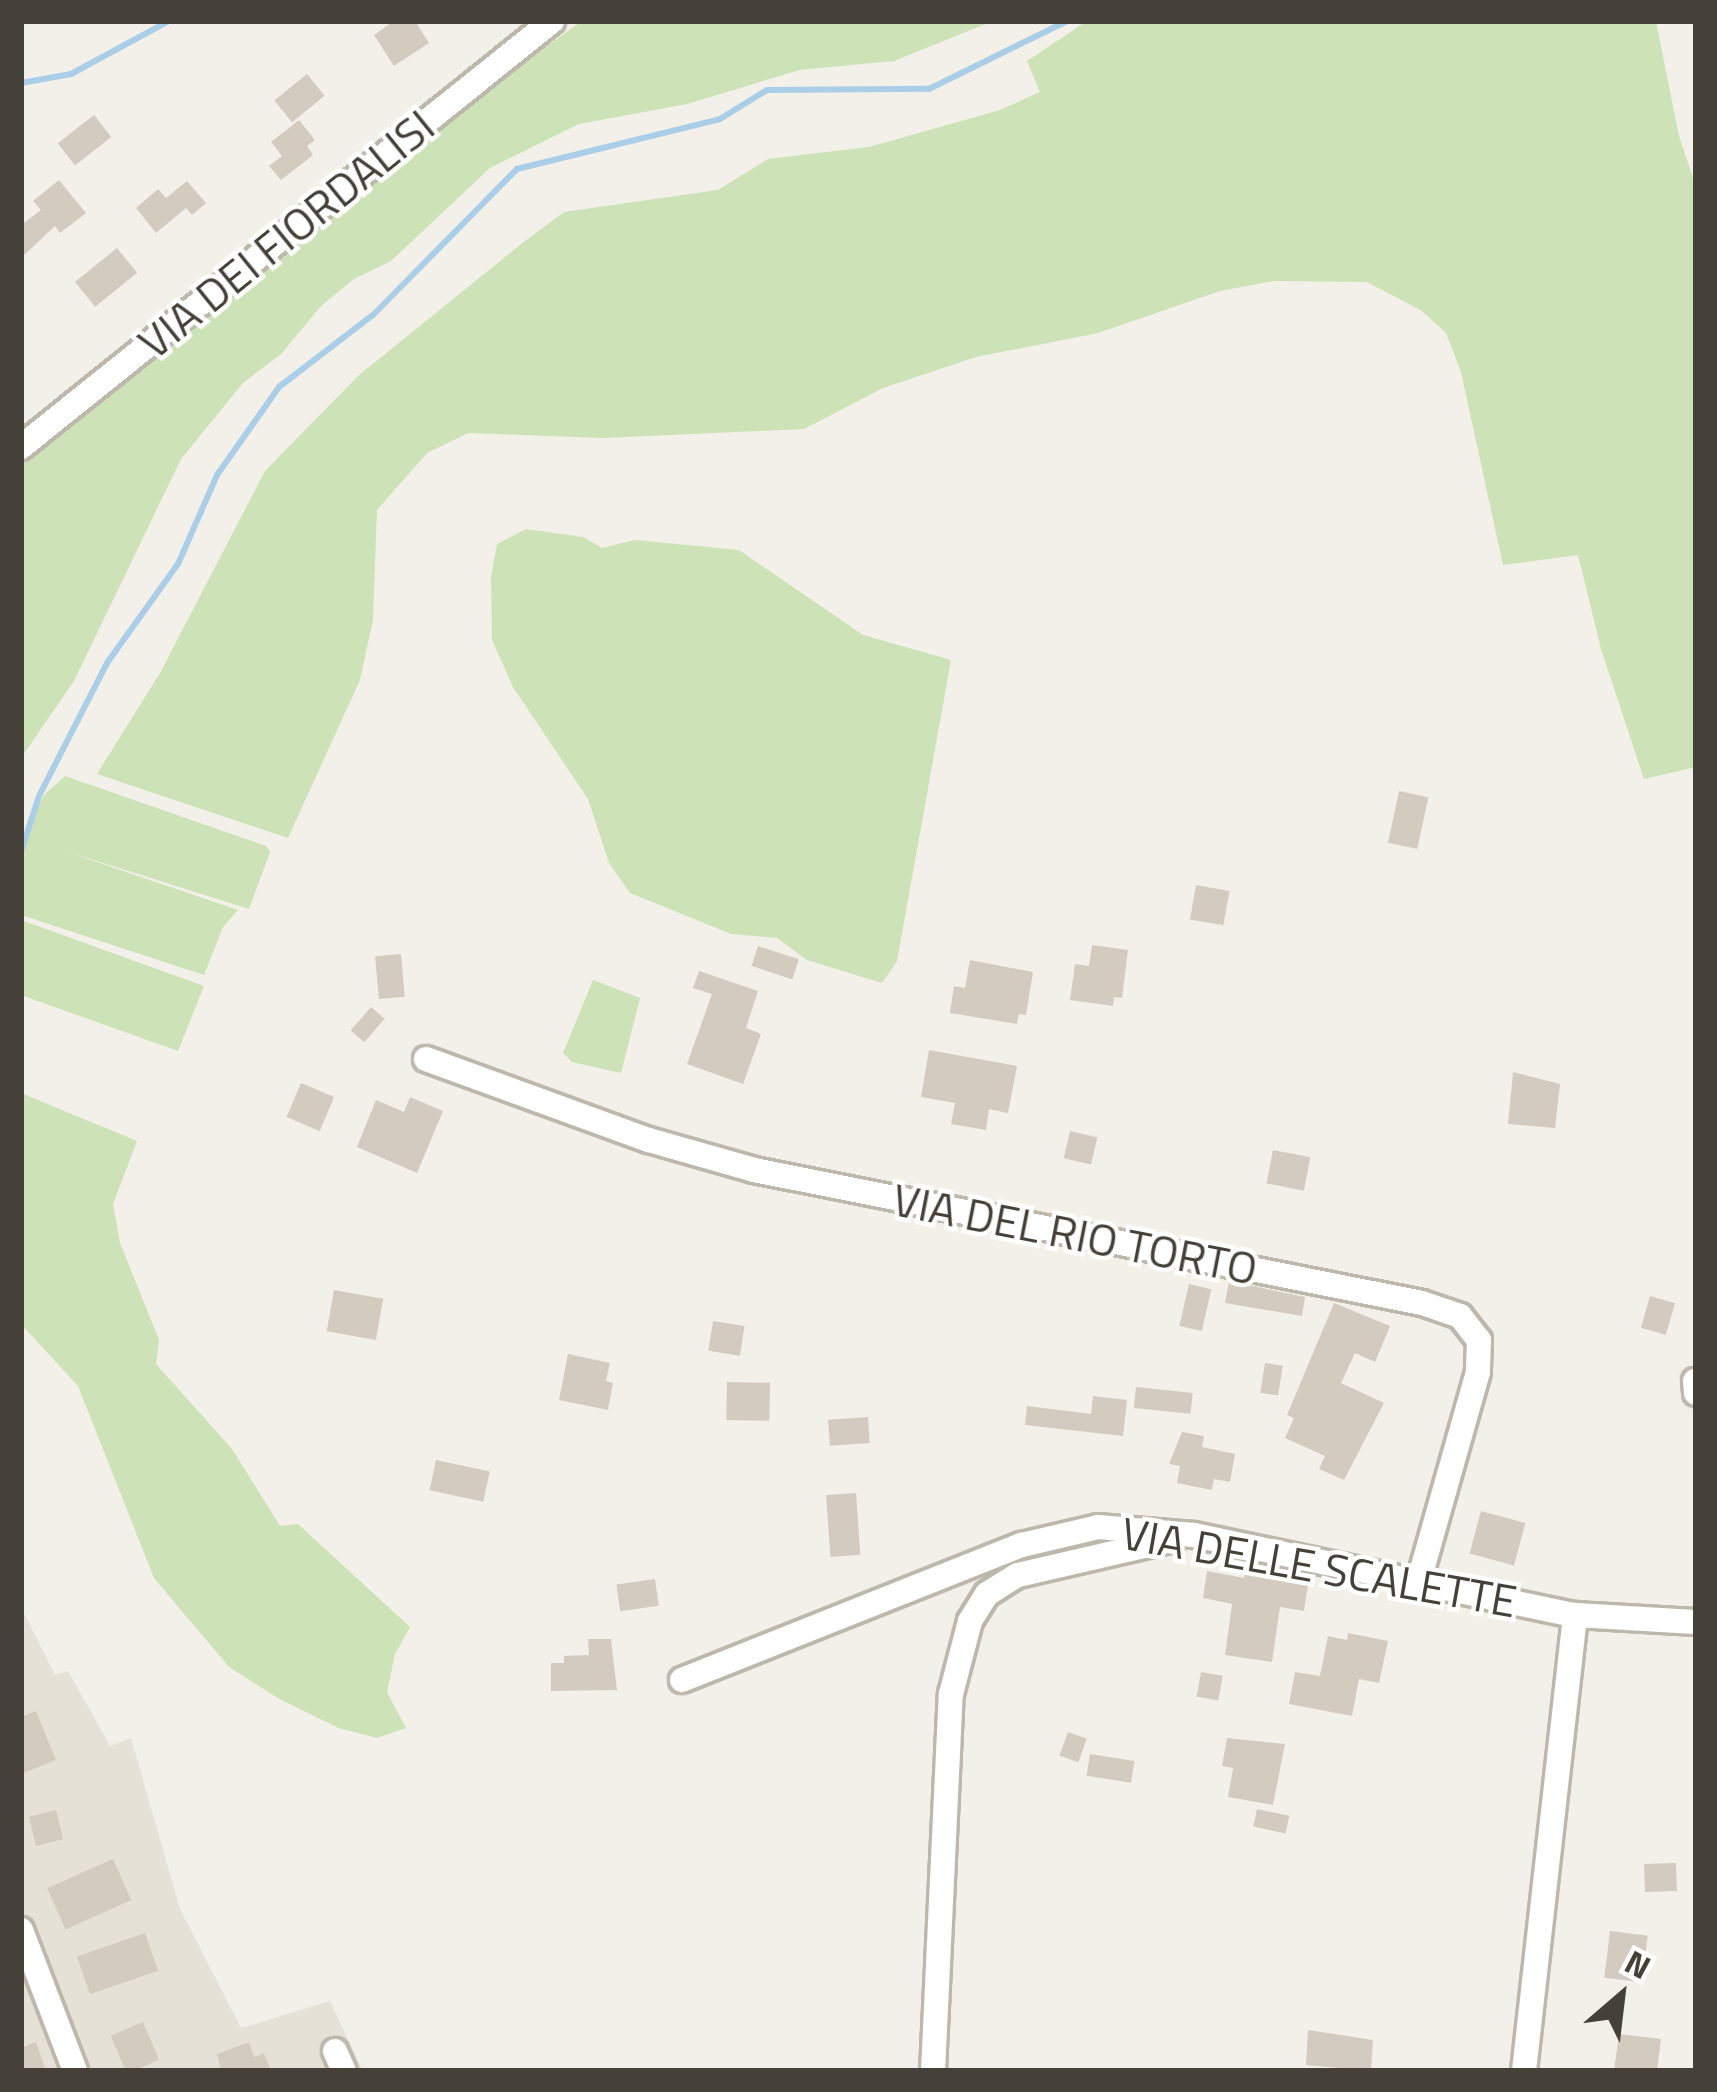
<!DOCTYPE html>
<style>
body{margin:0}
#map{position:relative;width:1717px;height:2092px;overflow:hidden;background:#f2f0e8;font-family:"Titillium Web",sans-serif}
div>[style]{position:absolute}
.residential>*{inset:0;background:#e6e1d7}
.green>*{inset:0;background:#cde2b6}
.stream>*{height:6px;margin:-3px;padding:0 3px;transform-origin:3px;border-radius:3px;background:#abcee8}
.building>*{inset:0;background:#d3cbbf;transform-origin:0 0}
.roads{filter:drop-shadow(3px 0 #bdb7ac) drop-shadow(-3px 0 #bdb7ac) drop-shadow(0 3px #bdb7ac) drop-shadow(0 -3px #bdb7ac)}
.minor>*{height:24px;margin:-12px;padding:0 12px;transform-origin:12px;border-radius:12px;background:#fff}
span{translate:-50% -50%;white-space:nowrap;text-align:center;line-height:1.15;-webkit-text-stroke:9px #fff;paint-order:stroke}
.street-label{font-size:45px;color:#454038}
.frame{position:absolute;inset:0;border:24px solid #454038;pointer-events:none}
.north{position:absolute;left:1561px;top:1936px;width:120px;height:120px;-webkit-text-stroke:9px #fff;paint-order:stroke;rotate:28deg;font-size:33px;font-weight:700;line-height:48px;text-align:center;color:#454038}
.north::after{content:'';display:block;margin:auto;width:42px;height:54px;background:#454038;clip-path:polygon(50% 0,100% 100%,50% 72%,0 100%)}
</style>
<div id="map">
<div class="residential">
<div style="clip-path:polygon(21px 1607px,55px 1675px,68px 1671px,110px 1746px,131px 1738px,180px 1909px,241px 2028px,330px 2001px,363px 2071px,21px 2071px)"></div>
</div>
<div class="green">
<div style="clip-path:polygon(582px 21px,993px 21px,894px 61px,799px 70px,687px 104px,579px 124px,490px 168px,391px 261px,354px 279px,322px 305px,281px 354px,243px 383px,181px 459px,74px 681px,21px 758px,21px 465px,495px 83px)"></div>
<div style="clip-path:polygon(1087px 21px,1656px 21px,1679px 136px,1696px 187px,1696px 767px,1644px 779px,1601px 649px,1578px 555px,1503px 565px,1461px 372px,1446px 333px,1422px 311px,1367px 282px,1273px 281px,1220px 291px,1098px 333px,976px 357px,883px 388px,804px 429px,603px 438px,468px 433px,427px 453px,377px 510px,373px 620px,360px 680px,288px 838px,97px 774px,160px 673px,265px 471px,359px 375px,525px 241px,564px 212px,718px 190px,768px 159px,869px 147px,1000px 110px,1040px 92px,1027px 61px)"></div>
<div style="clip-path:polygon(526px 529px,583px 537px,602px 548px,635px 540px,739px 550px,863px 635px,951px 660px,897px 961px,882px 983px,807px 960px,777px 938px,731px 934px,630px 893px,609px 863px,588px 799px,513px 687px,492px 640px,491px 577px,497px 544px)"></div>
<div style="clip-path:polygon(65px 776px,266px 846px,270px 852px,249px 909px,62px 850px,238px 910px,223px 927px,204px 975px,21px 915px,22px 838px,30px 839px,23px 836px,44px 795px)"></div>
<div style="clip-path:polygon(21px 920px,204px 986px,178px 1051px,21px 995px)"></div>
<div style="clip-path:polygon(593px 980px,640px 998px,621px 1073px,572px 1062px,563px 1053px)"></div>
<div style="clip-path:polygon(21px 1093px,137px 1141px,113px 1204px,120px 1243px,159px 1340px,156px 1364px,232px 1449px,280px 1526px,298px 1524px,410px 1627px,395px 1654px,387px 1692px,406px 1728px,377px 1738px,339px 1728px,281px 1700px,229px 1667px,154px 1578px,78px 1386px,21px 1324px)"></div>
</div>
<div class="stream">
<div style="left:21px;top:83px;width:51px;rotate:-10.2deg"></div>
<div style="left:71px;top:74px;width:111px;rotate:-28.4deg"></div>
<div style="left:21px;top:852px;width:59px;rotate:-72.2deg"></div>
<div style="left:39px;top:796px;width:149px;rotate:-62.9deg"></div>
<div style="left:107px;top:663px;width:122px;rotate:-54.4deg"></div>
<div style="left:178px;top:564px;width:97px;rotate:-66.3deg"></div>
<div style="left:217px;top:475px;width:108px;rotate:-54.8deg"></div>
<div style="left:279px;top:387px;width:118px;rotate:-37.5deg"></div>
<div style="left:373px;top:315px;width:205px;rotate:-45.4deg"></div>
<div style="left:517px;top:169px;width:209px;rotate:-13.8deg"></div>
<div style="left:720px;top:119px;width:55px;rotate:-31.7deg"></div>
<div style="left:767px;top:90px;width:162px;rotate:-0.4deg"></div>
<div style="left:929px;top:89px;width:154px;rotate:-26.2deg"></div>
</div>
<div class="building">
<div style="clip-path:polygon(394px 21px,415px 21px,429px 43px,394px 66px,374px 35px)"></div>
<div style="left:307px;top:74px;width:28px;height:42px;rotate:51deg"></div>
<div style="left:94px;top:115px;width:28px;height:46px;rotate:52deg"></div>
<div style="clip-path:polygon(299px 120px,315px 140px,307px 146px,313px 155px,281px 180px,269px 166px,282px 156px,271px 142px)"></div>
<div style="clip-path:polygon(59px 180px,86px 213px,60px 233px,55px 226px,21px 258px,21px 225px,41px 210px,33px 201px)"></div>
<div style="clip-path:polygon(187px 181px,206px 203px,192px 215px,186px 208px,156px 233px,136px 208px,158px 189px,166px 198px)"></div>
<div style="left:117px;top:248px;width:32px;height:54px;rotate:51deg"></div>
<div style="left:1399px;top:791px;width:30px;height:53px;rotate:12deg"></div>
<div style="left:1196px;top:885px;width:34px;height:35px;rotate:10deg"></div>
<div style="clip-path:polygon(1092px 945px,1128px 950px,1122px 998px,1114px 997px,1113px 1006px,1070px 1000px,1075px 964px,1089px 966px)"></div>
<div style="left:758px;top:946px;width:43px;height:21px;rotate:18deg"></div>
<div style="left:401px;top:954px;width:43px;height:26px;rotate:85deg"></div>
<div style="clip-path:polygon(970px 960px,1033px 972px,1026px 1015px,1019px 1014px,1017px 1024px,950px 1013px,954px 986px,965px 988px)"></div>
<div style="clip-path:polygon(699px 971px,758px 991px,746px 1028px,761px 1034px,743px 1084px,687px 1064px,712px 994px,693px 988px)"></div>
<div style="left:371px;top:1007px;width:18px;height:31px;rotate:41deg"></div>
<div style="clip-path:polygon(929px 1050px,1017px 1066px,1008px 1113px,989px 1109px,986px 1130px,951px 1124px,955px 1103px,921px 1097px)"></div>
<div style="clip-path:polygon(1513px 1072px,1560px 1084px,1555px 1128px,1508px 1124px)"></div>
<div style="left:301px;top:1083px;width:36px;height:37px;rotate:23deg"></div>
<div style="clip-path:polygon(410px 1097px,443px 1111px,417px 1173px,357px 1147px,376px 1100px,404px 1112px)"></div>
<div style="left:1070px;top:1131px;width:28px;height:28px;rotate:13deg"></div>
<div style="left:1273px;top:1150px;width:38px;height:34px;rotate:11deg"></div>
<div style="clip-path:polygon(1229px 1281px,1305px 1297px,1302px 1316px,1225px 1303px)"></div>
<div style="left:1189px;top:1284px;width:23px;height:43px;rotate:13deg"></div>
<div style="left:334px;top:1290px;width:50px;height:42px;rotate:10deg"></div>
<div style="left:1650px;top:1296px;width:26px;height:33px;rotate:16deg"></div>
<div style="clip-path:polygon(1334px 1303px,1390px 1326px,1375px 1362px,1355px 1353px,1341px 1383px,1384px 1403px,1344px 1480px,1319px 1469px,1325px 1456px,1285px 1438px,1294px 1418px,1287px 1415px)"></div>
<div style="left:713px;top:1321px;width:32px;height:30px;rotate:9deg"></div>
<div style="clip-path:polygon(568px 1354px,610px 1363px,606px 1381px,613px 1383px,608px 1410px,559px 1400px)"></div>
<div style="left:1265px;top:1363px;width:18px;height:30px;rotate:9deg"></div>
<div style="left:727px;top:1382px;width:43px;height:38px;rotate:1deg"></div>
<div style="left:1136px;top:1387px;width:57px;height:21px;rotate:6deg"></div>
<div style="clip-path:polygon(1093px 1396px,1127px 1400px,1123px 1436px,1025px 1425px,1027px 1406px,1091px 1414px)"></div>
<div style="left:868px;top:1417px;width:26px;height:40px;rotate:86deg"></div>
<div style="clip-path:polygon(1182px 1432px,1204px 1436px,1202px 1447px,1235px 1454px,1230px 1482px,1214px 1479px,1212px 1490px,1177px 1483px,1180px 1466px,1169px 1464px)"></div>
<div style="left:436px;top:1460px;width:55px;height:31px;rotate:12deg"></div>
<div style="left:856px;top:1493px;width:62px;height:30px;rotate:86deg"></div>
<div style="left:1481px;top:1511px;width:46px;height:44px;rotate:15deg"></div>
<div style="clip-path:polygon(1247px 1563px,1285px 1571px,1284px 1580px,1308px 1585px,1304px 1611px,1280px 1607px,1272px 1662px,1225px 1655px,1232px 1604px,1203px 1598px,1207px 1571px,1244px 1578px)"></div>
<div style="left:655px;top:1579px;width:27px;height:39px;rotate:82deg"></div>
<div style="clip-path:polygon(1348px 1633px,1388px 1641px,1379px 1683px,1359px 1679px,1352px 1716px,1289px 1704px,1295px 1672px,1320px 1676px,1328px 1636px,1347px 1640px)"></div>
<div style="clip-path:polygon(588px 1639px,611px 1639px,617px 1690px,551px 1691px,551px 1663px,564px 1663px,564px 1656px,589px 1655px)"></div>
<div style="left:1201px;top:1672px;width:22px;height:25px;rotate:10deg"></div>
<div style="clip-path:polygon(36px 1711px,56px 1760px,21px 1774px,21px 1717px)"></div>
<div style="left:1068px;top:1732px;width:20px;height:25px;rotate:20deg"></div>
<div style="clip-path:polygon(1227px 1738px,1285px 1744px,1273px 1805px,1228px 1797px,1233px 1768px,1222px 1766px)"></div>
<div style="left:1090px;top:1754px;width:45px;height:22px;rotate:9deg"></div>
<div style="left:1257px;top:1809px;width:33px;height:18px;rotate:12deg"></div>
<div style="left:56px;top:1810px;width:30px;height:28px;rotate:76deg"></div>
<div style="left:113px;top:1859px;width:45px;height:72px;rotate:66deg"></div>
<div style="left:1676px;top:1863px;width:28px;height:32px;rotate:88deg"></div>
<div style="left:1610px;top:1931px;width:38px;height:47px;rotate:7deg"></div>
<div style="left:145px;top:1933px;width:40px;height:72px;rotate:71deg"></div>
<div style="left:143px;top:2022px;width:41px;height:35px;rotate:67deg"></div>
<div style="clip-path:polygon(1308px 2030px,1373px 2040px,1371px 2071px,1306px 2065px)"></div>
<div style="clip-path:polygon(1619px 2034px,1661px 2039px,1657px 2071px,1614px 2071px)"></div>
<div style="clip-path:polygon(36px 2042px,46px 2071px,21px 2071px,21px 2048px)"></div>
<div style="clip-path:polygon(249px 2042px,254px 2057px,264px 2053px,271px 2071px,221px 2071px,217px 2054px)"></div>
</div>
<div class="roads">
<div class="minor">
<div style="left:21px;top:447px;width:681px;rotate:-38.74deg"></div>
<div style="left:426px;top:1059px;width:237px;rotate:20deg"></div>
<div style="left:649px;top:1140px;width:109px;rotate:15.9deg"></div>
<div style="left:754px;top:1170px;width:681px;rotate:11.26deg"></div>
<div style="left:1422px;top:1303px;width:40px;rotate:18.9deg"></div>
<div style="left:1460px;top:1316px;width:31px;rotate:52deg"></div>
<div style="left:1479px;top:1340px;width:32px;rotate:92deg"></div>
<div style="left:1478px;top:1372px;width:216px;rotate:105.8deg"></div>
<div style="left:1695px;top:1381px;width:12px;rotate:85deg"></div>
<div style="left:682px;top:1680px;width:366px;rotate:-21.7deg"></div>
<div style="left:1022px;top:1545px;width:78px;rotate:-13.3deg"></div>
<div style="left:1098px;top:1527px;width:96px;rotate:4.8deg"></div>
<div style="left:1194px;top:1535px;width:389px;rotate:11.9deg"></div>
<div style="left:1575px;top:1615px;width:121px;rotate:3.3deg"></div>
<div style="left:21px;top:1930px;width:151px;rotate:69deg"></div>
<div style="left:335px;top:2051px;width:22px;rotate:66deg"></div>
<div style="left:933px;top:2071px;width:377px;rotate:-87.3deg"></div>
<div style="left:951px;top:1694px;width:75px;rotate:-75.4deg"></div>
<div style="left:970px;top:1621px;width:32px;rotate:-58deg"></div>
<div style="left:987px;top:1594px;width:36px;rotate:-32deg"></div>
<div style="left:1018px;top:1575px;width:160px;rotate:-13deg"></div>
<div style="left:1524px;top:2071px;width:459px;rotate:-83.6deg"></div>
</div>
</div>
<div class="street-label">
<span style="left:286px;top:234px;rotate:-39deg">VIA DEI FIORDALISI</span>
<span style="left:1075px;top:1234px;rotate:11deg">VIA DEL RIO TORTO</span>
<span style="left:1319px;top:1567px;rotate:10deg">VIA DELLE SCALETTE</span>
</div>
<div class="frame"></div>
<div class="north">N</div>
</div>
